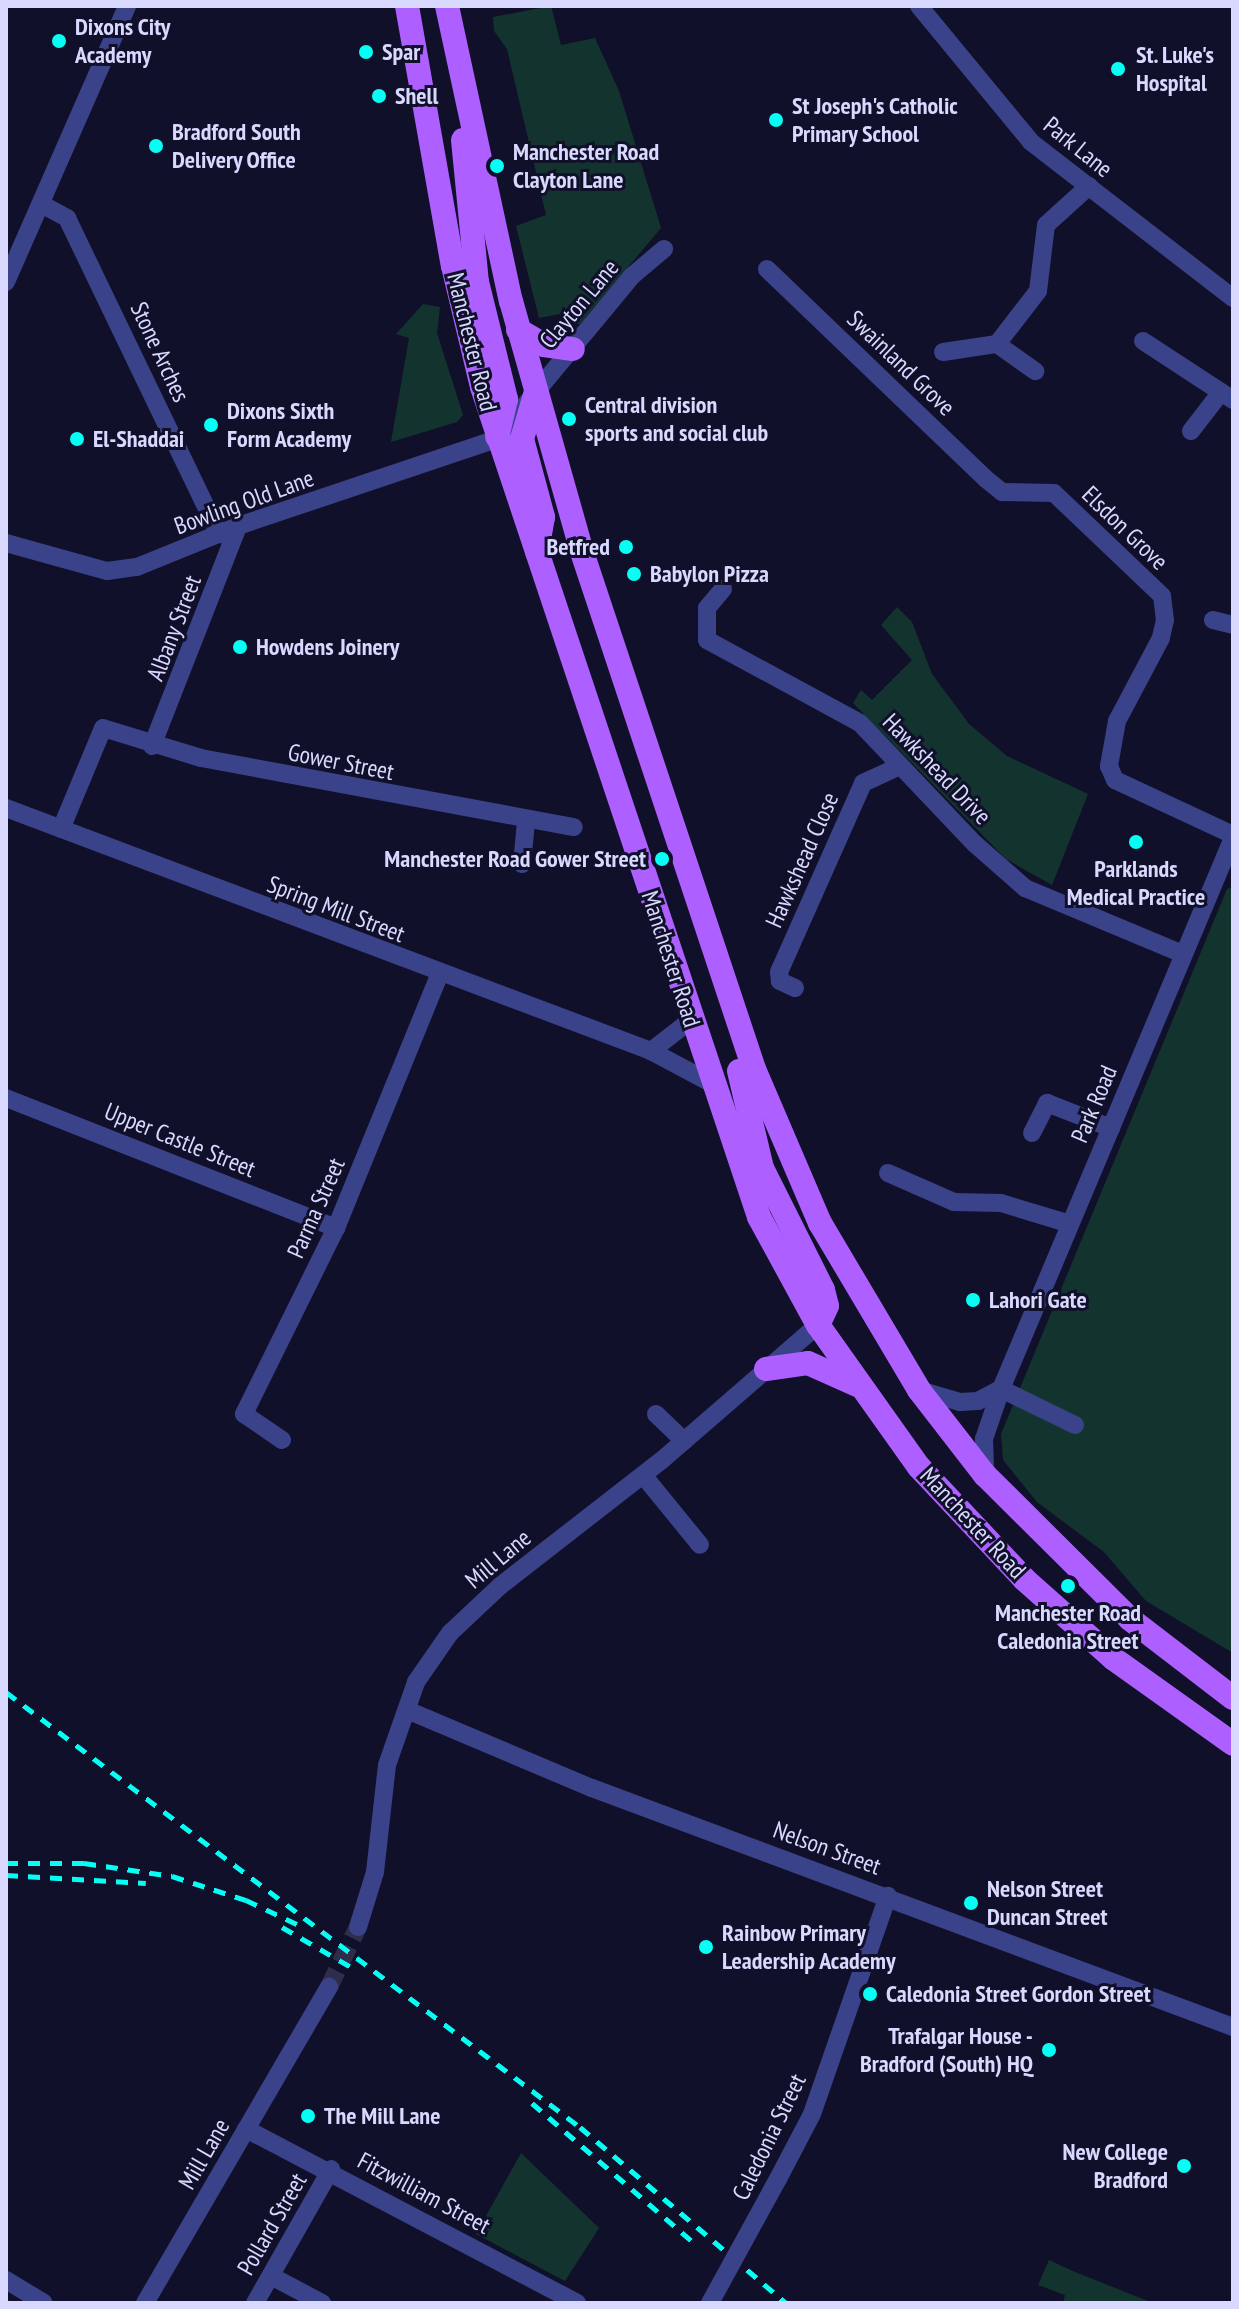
<!DOCTYPE html>
<style>
body{margin:0}
#map{position:relative;width:1239px;height:2309px;overflow:hidden;background:#11102a;font-family:"PT Sans Narrow",sans-serif}
div>[style]{position:absolute}
.green>*{inset:0;background:#13342e}
.minor-tunnel>*{height:18px;margin-top:-9px;transform-origin:0;background:repeating-linear-gradient(90deg,#2f2e4a 0 18px,transparent 0 27px)}
.minor>*{height:18px;margin:-9px;padding:0 9px;transform-origin:9px;border-radius:9px;background:#3a4289}
.major>*{height:24px;margin:-12px;padding:0 12px;transform-origin:12px;border-radius:12px;background:#ad60ff}
.rail>*{height:5px;margin-top:-2.5px;transform-origin:0;background:repeating-linear-gradient(90deg,#05fff5 0 12px,transparent 0 22px)}
.minor-bridge>*{height:18px;margin:-9px;padding:0 9px;transform-origin:9px;border-radius:9px;background:#3a4289}
.dots>*{width:22px;height:22px;translate:-50% -50%;box-sizing:border-box;border:4px solid #11102a;border-radius:50%}
span{translate:-50% -50%;white-space:nowrap;text-align:center;line-height:1.15;-webkit-text-stroke:6px #11102a;paint-order:stroke}
.poi-label{font-size:24px;color:#d9d9ff;font-weight:700}
.left{translate:0 -50%;text-align:left}
.right{translate:-100% -50%;text-align:right}
.street-label{font-size:24px;color:#d9d9ff}
.frame{position:absolute;inset:0;border:8px solid #d9d9ff;pointer-events:none}
</style>
<div id="map">
<div class="green">
<div style="clip-path:polygon(551px 6px,561px 45px,595px 38px,619px 91px,661px 228px,580px 324px,568px 324px,560px 314px,539px 318px,516px 226px,546px 215px,507px 49px,494px 31px,493px 17px)"></div>
<div style="clip-path:polygon(423px 304px,440px 307px,437px 333px,463px 415px,457px 422px,391px 442px,409px 338px,396px 334px)"></div>
<div style="clip-path:polygon(897px 607px,912px 622px,932px 674px,969px 724px,1007px 756px,1088px 794px,1052px 885px,1006px 859px,853px 703px,861px 690px,872px 700px,912px 660px,881px 625px)"></div>
<div style="clip-path:polygon(1233px 887px,1232px 1464px,1233px 1653px,1146px 1601px,1104px 1552px,1037px 1502px,1003px 1460px,1001px 1434px,1227px 889px)"></div>
<div style="clip-path:polygon(521px 2153px,599px 2228px,565px 2281px,476px 2234px)"></div>
<div style="clip-path:polygon(1049px 2260px,1075px 2272px,1153px 2303px,1063px 2303px,1065px 2295px,1038px 2285px)"></div>
</div>
<div class="minor-tunnel">
<div style="left:329px;top:1987px;width:67px;rotate:-64.2deg"></div>
</div>
<div class="minor">
<div style="left:919px;top:6px;width:176px;rotate:50.5deg"></div>
<div style="left:1031px;top:142px;width:255px;rotate:37.7deg"></div>
<div style="left:41px;top:204px;width:30px;rotate:28deg"></div>
<div style="left:67px;top:218px;width:351px;rotate:64.3deg"></div>
<div style="left:767px;top:269px;width:303px;rotate:43.8deg"></div>
<div style="left:986px;top:479px;width:21px;rotate:39deg"></div>
<div style="left:1002px;top:492px;width:52px;rotate:1.1deg"></div>
<div style="left:1054px;top:493px;width:149px;rotate:43.6deg"></div>
<div style="left:1162px;top:596px;width:24px;rotate:83deg"></div>
<div style="left:1165px;top:620px;width:18px;rotate:103deg"></div>
<div style="left:1161px;top:638px;width:94px;rotate:117.9deg"></div>
<div style="left:1117px;top:721px;width:46px;rotate:100.1deg"></div>
<div style="left:1109px;top:766px;width:15px;rotate:67deg"></div>
<div style="left:1115px;top:780px;width:130px;rotate:25deg"></div>
<div style="left:6px;top:282px;width:301px;rotate:-66.3deg"></div>
<div style="left:1143px;top:341px;width:108px;rotate:33.2deg"></div>
<div style="left:997px;top:344px;width:47px;rotate:35.4deg"></div>
<div style="left:943px;top:352px;width:55px;rotate:-8.4deg"></div>
<div style="left:997px;top:344px;width:67px;rotate:-52.3deg"></div>
<div style="left:1038px;top:291px;width:66px;rotate:-83.1deg"></div>
<div style="left:1046px;top:225px;width:58px;rotate:-42.2deg"></div>
<div style="left:1191px;top:431px;width:49px;rotate:-52.4deg"></div>
<div style="left:6px;top:543px;width:105px;rotate:15.5deg"></div>
<div style="left:107px;top:571px;width:30px;rotate:-8deg"></div>
<div style="left:137px;top:567px;width:109px;rotate:-22.1deg"></div>
<div style="left:238px;top:526px;width:273px;rotate:-18.6deg"></div>
<div style="left:497px;top:439px;width:212px;rotate:-50.4deg"></div>
<div style="left:632px;top:276px;width:42px;rotate:-40.2deg"></div>
<div style="left:723px;top:589px;width:25px;rotate:130deg"></div>
<div style="left:707px;top:608px;width:32px;rotate:90deg"></div>
<div style="left:707px;top:640px;width:174px;rotate:28.5deg"></div>
<div style="left:860px;top:723px;width:167px;rotate:46.5deg"></div>
<div style="left:975px;top:844px;width:67px;rotate:41.3deg"></div>
<div style="left:1025px;top:888px;width:171px;rotate:22.7deg"></div>
<div style="left:1213px;top:620px;width:21px;rotate:14deg"></div>
<div style="left:152px;top:746px;width:236px;rotate:-68.6deg"></div>
<div style="left:6px;top:808px;width:689px;rotate:20.64deg"></div>
<div style="left:61px;top:829px;width:109px;rotate:-67.4deg"></div>
<div style="left:103px;top:728px;width:102px;rotate:17deg"></div>
<div style="left:201px;top:758px;width:379px;rotate:10.5deg"></div>
<div style="left:522px;top:864px;width:42px;rotate:-84.6deg"></div>
<div style="left:795px;top:988px;width:17px;rotate:-155deg"></div>
<div style="left:780px;top:981px;width:9px;rotate:-96deg"></div>
<div style="left:779px;top:972px;width:207px;rotate:-66deg"></div>
<div style="left:863px;top:783px;width:41px;rotate:-24.7deg"></div>
<div style="left:691px;top:1020px;width:51px;rotate:142.2deg"></div>
<div style="left:651px;top:1051px;width:68px;rotate:28.1deg"></div>
<div style="left:6px;top:1098px;width:355px;rotate:21.5deg"></div>
<div style="left:1032px;top:1133px;width:34px;rotate:-63deg"></div>
<div style="left:1047px;top:1103px;width:69px;rotate:21.3deg"></div>
<div style="left:888px;top:1173px;width:72px;rotate:23.7deg"></div>
<div style="left:954px;top:1202px;width:47px;rotate:1.2deg"></div>
<div style="left:1001px;top:1203px;width:72px;rotate:16.9deg"></div>
<div style="left:919px;top:1390px;width:43px;rotate:16.3deg"></div>
<div style="left:960px;top:1402px;width:18px;rotate:-3deg"></div>
<div style="left:978px;top:1401px;width:26px;rotate:-28deg"></div>
<div style="left:1001px;top:1389px;width:53px;rotate:108.8deg"></div>
<div style="left:984px;top:1439px;width:36px;rotate:88deg"></div>
<div style="left:656px;top:1414px;width:39px;rotate:44deg"></div>
<div style="left:1075px;top:1425px;width:82px;rotate:-154.1deg"></div>
<div style="left:1001px;top:1389px;width:598px;rotate:-67.17deg"></div>
<div style="left:282px;top:1440px;width:46px;rotate:-145.6deg"></div>
<div style="left:244px;top:1414px;width:208px;rotate:-63.7deg"></div>
<div style="left:336px;top:1228px;width:275px;rotate:-67.8deg"></div>
<div style="left:643px;top:1475px;width:90px;rotate:50.8deg"></div>
<div style="left:407px;top:1710px;width:201px;rotate:22.9deg"></div>
<div style="left:592px;top:1788px;width:684px;rotate:20.45deg"></div>
<div style="left:358px;top:1927px;width:58px;rotate:-72.8deg"></div>
<div style="left:375px;top:1872px;width:108px;rotate:-83.6deg"></div>
<div style="left:387px;top:1765px;width:88px;rotate:-70.7deg"></div>
<div style="left:416px;top:1682px;width:60px;rotate:-55.2deg"></div>
<div style="left:450px;top:1633px;width:69px;rotate:-43.2deg"></div>
<div style="left:500px;top:1586px;width:205px;rotate:-37.9deg"></div>
<div style="left:662px;top:1460px;width:206px;rotate:-40.9deg"></div>
<div style="left:246px;top:2129px;width:374px;rotate:27.7deg"></div>
<div style="left:778px;top:2179px;width:73px;rotate:-62.4deg"></div>
<div style="left:812px;top:2114px;width:231px;rotate:-70.8deg"></div>
<div style="left:271px;top:2276px;width:58px;rotate:27.9deg"></div>
<div style="left:6px;top:2280px;width:44px;rotate:31.2deg"></div>
<div style="left:145px;top:2303px;width:366px;rotate:-59.8deg"></div>
<div style="left:255px;top:2303px;width:154px;rotate:-60.4deg"></div>
</div>
<div class="major">
<div style="left:407px;top:6px;width:264px;rotate:80deg"></div>
<div style="left:453px;top:266px;width:124px;rotate:76.5deg"></div>
<div style="left:482px;top:387px;width:875px;rotate:71.54deg"></div>
<div style="left:759px;top:1217px;width:123px;rotate:61.4deg"></div>
<div style="left:818px;top:1325px;width:174px;rotate:54.6deg"></div>
<div style="left:919px;top:1467px;width:154px;rotate:46.8deg"></div>
<div style="left:1024px;top:1579px;width:120px;rotate:41.6deg"></div>
<div style="left:1114px;top:1659px;width:146px;rotate:35.5deg"></div>
<div style="left:447px;top:6px;width:302px;rotate:77.8deg"></div>
<div style="left:511px;top:301px;width:258px;rotate:74.2deg"></div>
<div style="left:581px;top:549px;width:548px;rotate:71.6deg"></div>
<div style="left:754px;top:1069px;width:168px;rotate:66.8deg"></div>
<div style="left:820px;top:1223px;width:194px;rotate:59.3deg"></div>
<div style="left:919px;top:1390px;width:108px;rotate:52.2deg"></div>
<div style="left:985px;top:1475px;width:204px;rotate:44.8deg"></div>
<div style="left:1130px;top:1619px;width:130px;rotate:37.5deg"></div>
<div style="left:463px;top:140px;width:143px;rotate:84.4deg"></div>
<div style="left:477px;top:282px;width:121px;rotate:76.1deg"></div>
<div style="left:506px;top:399px;width:39px;rotate:103deg"></div>
<div style="left:518px;top:330px;width:30px;rotate:30deg"></div>
<div style="left:544px;top:345px;width:29px;rotate:8deg"></div>
<div style="left:535px;top:395px;width:46px;rotate:106.5deg"></div>
<div style="left:522px;top:439px;width:81px;rotate:74.9deg"></div>
<div style="left:543px;top:517px;width:35px;rotate:100deg"></div>
<div style="left:739px;top:1071px;width:100px;rotate:76.7deg"></div>
<div style="left:762px;top:1168px;width:136px;rotate:63.4deg"></div>
<div style="left:823px;top:1290px;width:16px;rotate:76deg"></div>
<div style="left:827px;top:1306px;width:21px;rotate:115deg"></div>
<div style="left:766px;top:1369px;width:42px;rotate:-8.1deg"></div>
<div style="left:808px;top:1363px;width:54px;rotate:24.2deg"></div>
</div>
<div class="rail">
<div style="left:6px;top:1692px;width:720px;rotate:37.16deg"></div>
<div style="left:580px;top:2127px;width:271px;rotate:40.5deg"></div>
<div style="left:6px;top:1863px;width:78px"></div>
<div style="left:84px;top:1863px;width:89px;rotate:8.4deg"></div>
<div style="left:172px;top:1876px;width:78px;rotate:18deg"></div>
<div style="left:246px;top:1900px;width:59px;rotate:25.3deg"></div>
<div style="left:6px;top:1875px;width:140px;rotate:3.3deg"></div>
<div style="left:282px;top:1927px;width:80px;rotate:30.1deg"></div>
<div style="left:532px;top:2103px;width:211px;rotate:40.8deg"></div>
</div>
<div class="minor-bridge">
<div style="left:710px;top:2303px;width:141px;rotate:-61.3deg"></div>
</div>
<div class="dots">
<div style="left:59px;top:41px;background:#05fff5"></div>
<div style="left:366px;top:52px;background:#05fff5"></div>
<div style="left:1118px;top:69px;background:#05fff5"></div>
<div style="left:379px;top:96px;background:#05fff5"></div>
<div style="left:776px;top:120px;background:#05fff5"></div>
<div style="left:156px;top:146px;background:#05fff5"></div>
<div style="left:497px;top:166px;background:#05fff5"></div>
<div style="left:569px;top:419px;background:#05fff5"></div>
<div style="left:211px;top:425px;background:#05fff5"></div>
<div style="left:77px;top:439px;background:#05fff5"></div>
<div style="left:626px;top:547px;background:#05fff5"></div>
<div style="left:634px;top:574px;background:#05fff5"></div>
<div style="left:240px;top:647px;background:#05fff5"></div>
<div style="left:1136px;top:842px;background:#05fff5"></div>
<div style="left:662px;top:859px;background:#05fff5"></div>
<div style="left:973px;top:1300px;background:#05fff5"></div>
<div style="left:1068px;top:1586px;background:#05fff5"></div>
<div style="left:971px;top:1903px;background:#05fff5"></div>
<div style="left:706px;top:1947px;background:#05fff5"></div>
<div style="left:870px;top:1994px;background:#05fff5"></div>
<div style="left:1049px;top:2050px;background:#05fff5"></div>
<div style="left:308px;top:2116px;background:#05fff5"></div>
<div style="left:1184px;top:2166px;background:#05fff5"></div>
</div>
<div class="poi-label">
<span class="left" style="left:75px;top:41px">Dixons City<br>Academy</span>
<span class="left" style="left:382px;top:52px">Spar</span>
<span class="left" style="left:1136px;top:69px">St. Luke's<br>Hospital</span>
<span class="left" style="left:395px;top:96px">Shell</span>
<span class="left" style="left:792px;top:120px">St Joseph's Catholic<br>Primary School</span>
<span class="left" style="left:172px;top:146px">Bradford South<br>Delivery Office</span>
<span class="left" style="left:513px;top:166px">Manchester Road<br>Clayton Lane</span>
<span class="left" style="left:585px;top:419px">Central division<br>sports and social club</span>
<span class="left" style="left:227px;top:425px">Dixons Sixth<br>Form Academy</span>
<span class="left" style="left:93px;top:439px">El-Shaddai</span>
<span class="right" style="left:610px;top:547px">Betfred</span>
<span class="left" style="left:650px;top:574px">Babylon Pizza</span>
<span class="left" style="left:256px;top:647px">Howdens Joinery</span>
<span class="right" style="left:646px;top:859px">Manchester Road Gower Street</span>
<span style="left:1136px;top:883px">Parklands<br>Medical Practice</span>
<span class="left" style="left:989px;top:1300px">Lahori Gate</span>
<span style="left:1068px;top:1627px">Manchester Road<br>Caledonia Street</span>
<span class="left" style="left:987px;top:1903px">Nelson Street<br>Duncan Street</span>
<span class="left" style="left:722px;top:1947px">Rainbow Primary<br>Leadership Academy</span>
<span class="left" style="left:886px;top:1994px">Caledonia Street Gordon Street</span>
<span class="right" style="left:1033px;top:2050px">Trafalgar House -<br>Bradford (South) HQ</span>
<span class="left" style="left:324px;top:2116px">The Mill Lane</span>
<span class="right" style="left:1168px;top:2166px">New College<br>Bradford</span>
</div>
<div class="street-label">
<span style="left:1078px;top:147px;rotate:39deg">Park Lane</span>
<span style="left:579px;top:304px;rotate:-50deg">Clayton Lane</span>
<span style="left:472px;top:342px;rotate:76deg">Manchester Road</span>
<span style="left:160px;top:352px;rotate:65deg">Stone Arches</span>
<span style="left:901px;top:363px;rotate:44deg">Swainland Grove</span>
<span style="left:244px;top:502px;rotate:-20deg">Bowling Old Lane</span>
<span style="left:1125px;top:528px;rotate:44deg">Elsdon Grove</span>
<span style="left:174px;top:628px;rotate:-69deg">Albany Street</span>
<span style="left:341px;top:762px;rotate:11deg">Gower Street</span>
<span style="left:937px;top:769px;rotate:46deg">Hawkshead Drive</span>
<span style="left:802px;top:860px;rotate:-66deg">Hawkshead Close</span>
<span style="left:336px;top:909px;rotate:21deg">Spring Mill Street</span>
<span style="left:671px;top:959px;rotate:72deg">Manchester Road</span>
<span style="left:1094px;top:1104px;rotate:-67deg">Park Road</span>
<span style="left:180px;top:1140px;rotate:22deg">Upper Castle Street</span>
<span style="left:316px;top:1208px;rotate:-66deg">Parma Street</span>
<span style="left:973px;top:1523px;rotate:47deg">Manchester Road</span>
<span style="left:498px;top:1559px;rotate:-40deg">Mill Lane</span>
<span style="left:827px;top:1848px;rotate:20deg">Nelson Street</span>
<span style="left:769px;top:2137px;rotate:-64deg">Caledonia Street</span>
<span style="left:204px;top:2154px;rotate:-60deg">Mill Lane</span>
<span style="left:424px;top:2193px;rotate:28deg">Fitzwilliam Street</span>
<span style="left:272px;top:2224px;rotate:-60deg">Pollard Street</span>
</div>
<div class="frame"></div>
</div>
